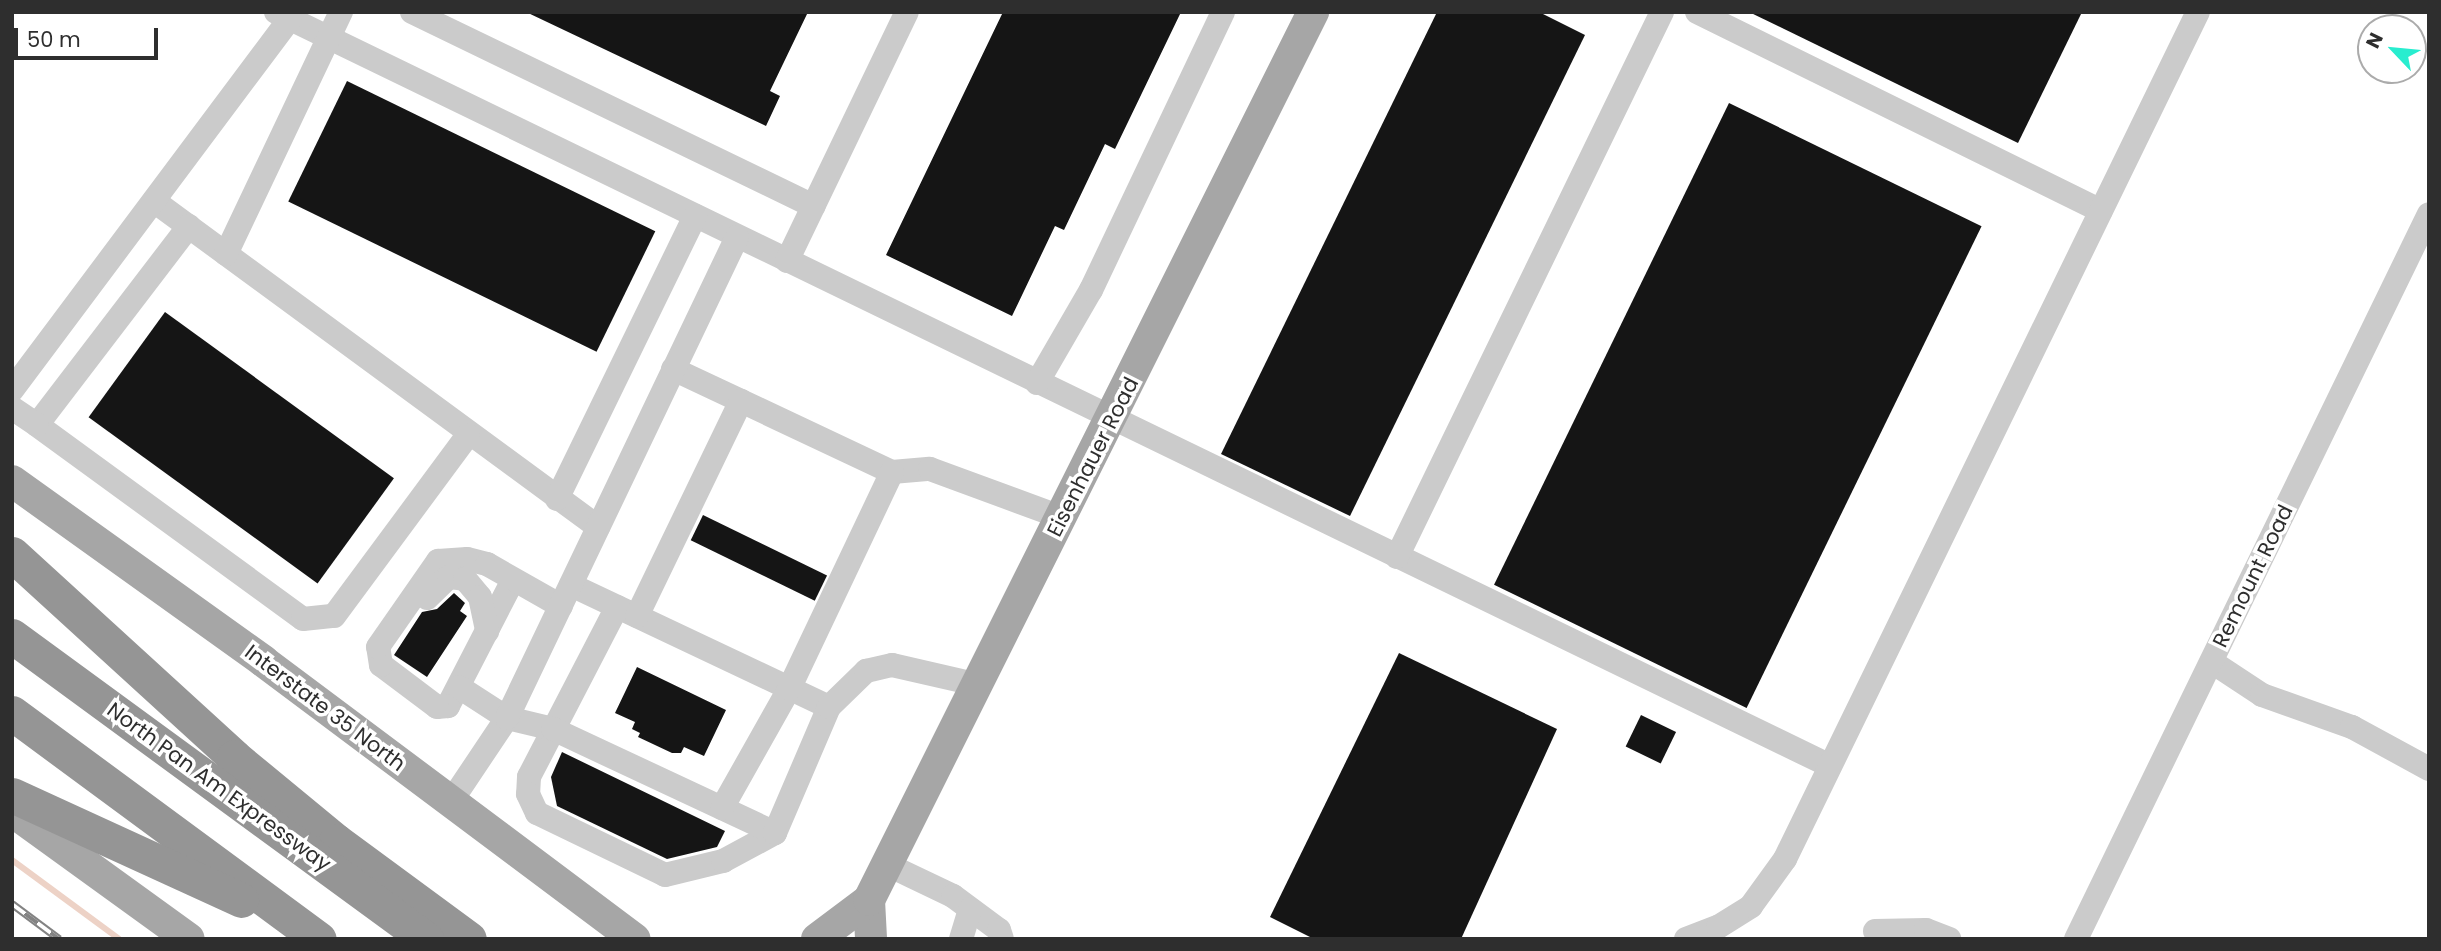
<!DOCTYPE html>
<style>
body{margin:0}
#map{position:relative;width:2441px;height:951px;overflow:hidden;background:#fff;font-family:Poppins,sans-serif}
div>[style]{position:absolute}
.stream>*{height:6px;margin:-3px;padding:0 3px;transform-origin:3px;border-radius:3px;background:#edd2c6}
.building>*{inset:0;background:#151515;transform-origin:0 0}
.minor>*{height:24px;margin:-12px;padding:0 12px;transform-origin:12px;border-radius:12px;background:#cbcbcb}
.major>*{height:32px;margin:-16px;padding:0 16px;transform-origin:16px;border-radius:16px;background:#a6a6a6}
.highway>*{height:35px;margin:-17.5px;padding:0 17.5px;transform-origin:17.5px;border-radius:17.5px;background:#959595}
.rail>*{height:8px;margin-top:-4px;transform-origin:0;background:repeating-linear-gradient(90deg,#fff 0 16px,#838383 0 32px);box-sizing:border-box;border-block:2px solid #838383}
span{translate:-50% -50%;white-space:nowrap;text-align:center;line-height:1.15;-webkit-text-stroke:7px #fff;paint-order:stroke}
.street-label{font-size:21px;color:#2e2e2e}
.frame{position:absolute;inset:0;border:14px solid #2e2e2e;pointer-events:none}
.north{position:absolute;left:2357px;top:14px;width:70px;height:70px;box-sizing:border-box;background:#fff;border:2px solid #ababab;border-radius:50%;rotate:296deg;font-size:19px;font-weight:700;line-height:28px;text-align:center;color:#2e2e2e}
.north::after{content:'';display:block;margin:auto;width:24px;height:32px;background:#28edcf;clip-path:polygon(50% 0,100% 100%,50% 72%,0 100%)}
.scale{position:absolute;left:14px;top:28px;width:144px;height:32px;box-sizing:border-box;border:4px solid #2e2e2e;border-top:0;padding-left:9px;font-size:21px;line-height:24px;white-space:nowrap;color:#2e2e2e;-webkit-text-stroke:5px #fff;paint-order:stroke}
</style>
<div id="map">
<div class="stream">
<div style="left:12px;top:860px;width:133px;rotate:36.4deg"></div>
</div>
<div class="building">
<div style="clip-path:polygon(526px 12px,808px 12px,770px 91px,780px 96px,766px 126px)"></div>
<div style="clip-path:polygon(1003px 12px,1181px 12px,1115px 149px,1105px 144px,1064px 230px,1055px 226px,1012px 316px,886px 255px)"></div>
<div style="clip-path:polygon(1437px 12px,1539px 12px,1585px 35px,1350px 516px,1221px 454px)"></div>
<div style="clip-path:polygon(1749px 12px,2082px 12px,2018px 143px)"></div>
<div style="left:347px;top:81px;width:343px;height:134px;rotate:26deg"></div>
<div style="left:1729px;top:103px;width:281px;height:536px;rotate:26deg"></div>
<div style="left:165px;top:312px;width:283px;height:130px;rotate:36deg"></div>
<div style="left:703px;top:515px;width:138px;height:28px;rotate:26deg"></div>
<div style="clip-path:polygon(454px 593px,465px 603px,460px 611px,467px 616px,427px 677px,394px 655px,422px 612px,437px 609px)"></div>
<div style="clip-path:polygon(1399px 653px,1557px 729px,1461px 939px,1314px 939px,1270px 917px)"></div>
<div style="clip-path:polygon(637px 667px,726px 710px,704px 756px,684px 747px,681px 753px,672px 753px,638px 737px,640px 733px,632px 729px,635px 722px,615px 713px)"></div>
<div style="left:1641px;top:715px;width:39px;height:35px;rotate:26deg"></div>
<div style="clip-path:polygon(562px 752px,725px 831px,717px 847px,667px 859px,557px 806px,551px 777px)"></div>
</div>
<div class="minor">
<div style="left:276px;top:12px;width:1727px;rotate:25.88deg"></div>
<div style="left:412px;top:12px;width:446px;rotate:25.8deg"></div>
<div style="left:1697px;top:12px;width:450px;rotate:26.2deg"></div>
<div style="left:154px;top:201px;width:551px;rotate:36.29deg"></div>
<div style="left:189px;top:226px;width:250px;rotate:127.4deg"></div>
<div style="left:37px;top:425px;width:329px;rotate:36.1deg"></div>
<div style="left:303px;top:619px;width:31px;rotate:-6deg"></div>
<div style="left:334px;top:616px;width:225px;rotate:-53.5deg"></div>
<div style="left:226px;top:254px;width:268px;rotate:-64.6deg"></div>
<div style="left:787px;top:261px;width:276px;rotate:-64.3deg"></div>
<div style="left:673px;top:369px;width:242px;rotate:25.2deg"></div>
<div style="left:892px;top:472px;width:38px;rotate:-5deg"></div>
<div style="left:930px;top:469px;width:142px;rotate:20.2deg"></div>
<div style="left:1037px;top:383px;width:108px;rotate:-59.9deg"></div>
<div style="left:1091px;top:290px;width:308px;rotate:-64.6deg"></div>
<div style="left:12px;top:390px;width:464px;rotate:-53.2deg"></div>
<div style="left:12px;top:408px;width:30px;rotate:34deg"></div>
<div style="left:557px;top:499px;width:315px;rotate:-64deg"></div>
<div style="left:1397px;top:557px;width:606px;rotate:-64.07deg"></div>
<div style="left:513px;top:580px;width:142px;rotate:117.3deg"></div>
<div style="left:448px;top:706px;width:11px;rotate:175deg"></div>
<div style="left:437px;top:707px;width:70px;rotate:-143.1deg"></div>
<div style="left:381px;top:665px;width:18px;rotate:-99deg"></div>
<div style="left:378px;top:647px;width:105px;rotate:-55.1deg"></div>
<div style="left:438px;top:561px;width:29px;rotate:-4deg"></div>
<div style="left:467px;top:559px;width:21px;rotate:14deg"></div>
<div style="left:487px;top:564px;width:85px;rotate:29.6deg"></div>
<div style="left:571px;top:585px;width:285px;rotate:25.3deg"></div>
<div style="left:427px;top:598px;width:30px;rotate:-44deg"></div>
<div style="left:449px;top:577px;width:16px;rotate:7deg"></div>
<div style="left:465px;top:579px;width:23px;rotate:50deg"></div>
<div style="left:480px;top:597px;width:35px;rotate:78deg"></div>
<div style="left:617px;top:607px;width:191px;rotate:117.4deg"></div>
<div style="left:529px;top:777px;width:17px;rotate:93deg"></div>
<div style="left:528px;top:794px;width:21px;rotate:65deg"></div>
<div style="left:537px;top:813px;width:142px;rotate:25.8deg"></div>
<div style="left:665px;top:875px;width:60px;rotate:-13.6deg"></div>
<div style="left:723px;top:861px;width:59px;rotate:-28.3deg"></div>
<div style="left:637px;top:616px;width:239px;rotate:-64.2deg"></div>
<div style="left:2212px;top:662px;width:60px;rotate:33.4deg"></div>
<div style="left:2262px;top:695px;width:96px;rotate:19.6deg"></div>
<div style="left:2352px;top:727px;width:88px;rotate:28.6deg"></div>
<div style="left:459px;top:687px;width:57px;rotate:32.9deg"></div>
<div style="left:507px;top:718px;width:47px;rotate:13.4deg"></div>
<div style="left:553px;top:729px;width:245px;rotate:25.1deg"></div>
<div style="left:775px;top:833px;width:137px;rotate:-66.8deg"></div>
<div style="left:829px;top:707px;width:52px;rotate:-44.2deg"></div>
<div style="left:866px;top:671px;width:27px;rotate:-13deg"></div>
<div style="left:892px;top:665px;width:89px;rotate:12.9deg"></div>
<div style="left:450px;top:803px;width:102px;rotate:-56.2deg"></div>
<div style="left:507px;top:718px;width:533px;rotate:-64.44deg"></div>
<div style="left:722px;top:808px;width:137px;rotate:-60.6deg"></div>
<div style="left:789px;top:689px;width:240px;rotate:-64.6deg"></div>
<div style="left:886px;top:864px;width:74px;rotate:25.5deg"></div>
<div style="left:953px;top:896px;width:57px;rotate:36.5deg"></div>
<div style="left:999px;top:930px;width:9px;rotate:72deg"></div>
<div style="left:1875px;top:931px;width:51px;rotate:-1.1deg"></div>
<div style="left:1926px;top:930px;width:25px;rotate:21deg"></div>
<div style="left:961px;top:939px;width:31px;rotate:-73deg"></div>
<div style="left:1686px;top:939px;width:34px;rotate:-21deg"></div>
<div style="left:1718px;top:927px;width:39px;rotate:-32deg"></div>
<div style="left:1751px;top:906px;width:58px;rotate:-54.1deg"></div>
<div style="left:1785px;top:859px;width:942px;rotate:-64.01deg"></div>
<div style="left:2076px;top:939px;width:806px;rotate:-64.04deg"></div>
</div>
<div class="major">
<div style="left:12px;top:481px;width:309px;rotate:35.6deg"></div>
<div style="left:263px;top:661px;width:464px;rotate:36.8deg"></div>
<div style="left:12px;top:811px;width:218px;rotate:35.9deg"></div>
<div style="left:869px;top:900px;width:39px;rotate:87deg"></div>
<div style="left:817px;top:939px;width:65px;rotate:-36.9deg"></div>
<div style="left:869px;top:900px;width:993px;rotate:-63.43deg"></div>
</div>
<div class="highway">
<div style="left:12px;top:554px;width:301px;rotate:42.4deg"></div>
<div style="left:234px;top:757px;width:132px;rotate:39.5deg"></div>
<div style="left:336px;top:841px;width:165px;rotate:36.4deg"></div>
<div style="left:12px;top:636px;width:513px;rotate:36.2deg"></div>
<div style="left:12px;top:713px;width:381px;rotate:36.4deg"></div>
<div style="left:12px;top:795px;width:252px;rotate:24.6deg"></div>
</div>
<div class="rail">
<div style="left:12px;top:904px;width:59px;rotate:36.7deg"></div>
</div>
<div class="street-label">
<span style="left:1093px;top:457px;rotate:-63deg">Eisenhauer Road</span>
<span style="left:2253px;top:576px;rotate:-64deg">Remount Road</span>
<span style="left:325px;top:708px;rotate:37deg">Interstate 35 North</span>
<span style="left:219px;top:787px;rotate:36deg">North Pan Am Expressway</span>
</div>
<div class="frame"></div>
<div class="north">N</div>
<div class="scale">50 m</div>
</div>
